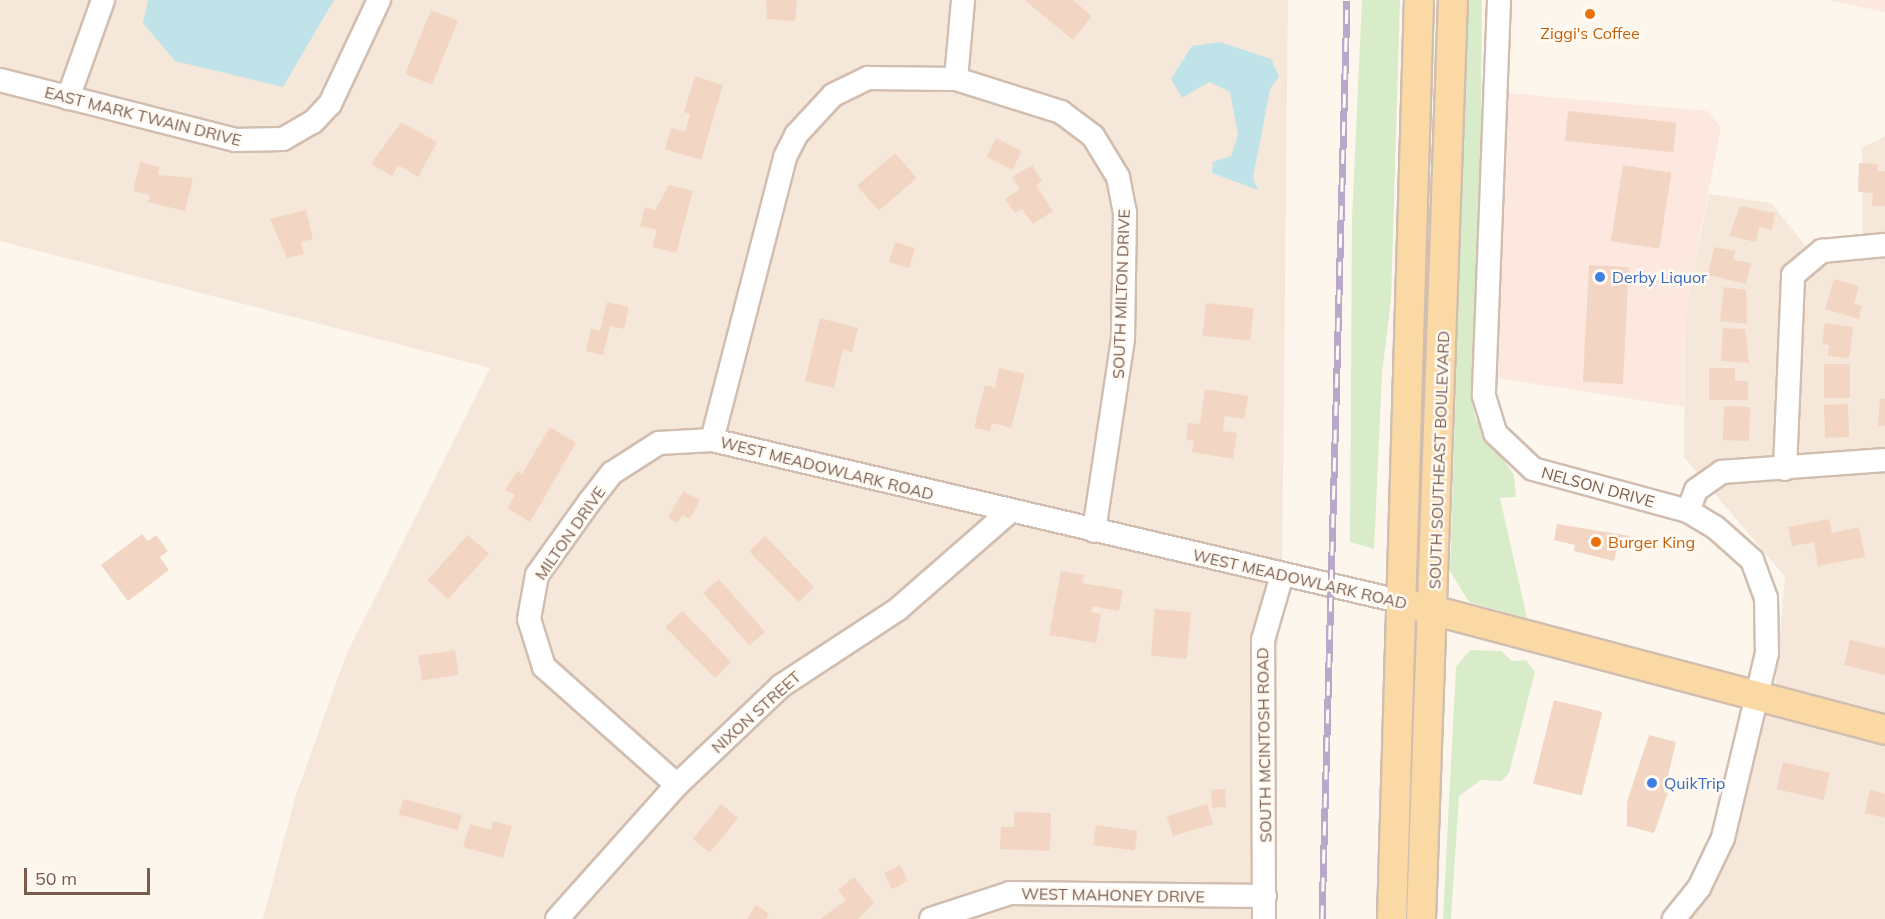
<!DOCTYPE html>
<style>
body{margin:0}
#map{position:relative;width:1885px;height:919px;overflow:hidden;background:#fdf6ec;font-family:Mulish,sans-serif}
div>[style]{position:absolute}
.residential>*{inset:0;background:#f5e8da}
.commercial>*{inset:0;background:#fde8e0}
.green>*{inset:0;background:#d8ecc9}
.water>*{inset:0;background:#bfe3e8}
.building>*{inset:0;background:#f3d5c3;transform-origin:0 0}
.roads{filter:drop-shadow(2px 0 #d1beb0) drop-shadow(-2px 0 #d1beb0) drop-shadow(0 2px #d1beb0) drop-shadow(0 -2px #d1beb0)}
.minor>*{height:22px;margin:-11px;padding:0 11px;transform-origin:11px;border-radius:11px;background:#fff}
.major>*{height:28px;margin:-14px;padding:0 14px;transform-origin:14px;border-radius:14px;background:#fbd9a5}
.rail>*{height:7px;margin-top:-3.5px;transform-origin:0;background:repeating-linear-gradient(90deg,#fffaf3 0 14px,#b9a8c9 0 28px);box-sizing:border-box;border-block:2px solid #b9a8c9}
.dots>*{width:16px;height:16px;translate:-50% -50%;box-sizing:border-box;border:3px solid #fffaf3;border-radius:50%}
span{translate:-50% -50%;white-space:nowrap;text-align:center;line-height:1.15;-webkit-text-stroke:5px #fffaf3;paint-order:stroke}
.food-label{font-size:16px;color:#c56008}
.left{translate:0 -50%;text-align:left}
.street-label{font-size:16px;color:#7a5c4d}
.shop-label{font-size:16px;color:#366cbe}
.scale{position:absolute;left:24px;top:868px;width:126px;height:27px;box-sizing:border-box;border:3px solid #7a5c4d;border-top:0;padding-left:8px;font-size:18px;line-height:21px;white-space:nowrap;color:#7a5c4d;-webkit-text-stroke:4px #fffaf3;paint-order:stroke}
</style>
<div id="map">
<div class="residential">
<div style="clip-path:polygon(0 0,1288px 0,1282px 575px,1263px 919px,263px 919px,295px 798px,346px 655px,490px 368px,0 241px)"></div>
<div style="clip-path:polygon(1885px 136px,1885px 919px,1670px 919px,1699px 888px,1757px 697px,1774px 701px,1785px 577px,1684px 457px,1685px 314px,1709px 194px,1771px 203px,1813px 255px,1863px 247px,1862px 148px)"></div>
</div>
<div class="commercial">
<div style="clip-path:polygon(1828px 0,1885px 0,1885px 12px)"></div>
<div style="clip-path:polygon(1496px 92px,1707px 111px,1721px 127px,1685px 314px,1684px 407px,1484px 376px)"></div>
</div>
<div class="green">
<div style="clip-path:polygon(1362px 0,1400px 0,1391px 300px,1382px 373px,1374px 549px,1350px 542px,1352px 218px)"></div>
<div style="clip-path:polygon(1468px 0,1482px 0,1480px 247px,1471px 398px,1476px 420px,1514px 475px,1516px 497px,1500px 498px,1527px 618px,1469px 602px,1450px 571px)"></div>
<div style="clip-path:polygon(1470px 650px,1501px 651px,1512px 661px,1526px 660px,1535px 672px,1509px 773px,1502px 781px,1481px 780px,1459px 796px,1451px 919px,1443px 919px,1456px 667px)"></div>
</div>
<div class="water">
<div style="clip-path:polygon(148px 0,334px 0,283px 87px,175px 61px,143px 23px)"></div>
<div style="clip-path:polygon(1220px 42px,1271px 59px,1279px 76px,1270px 89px,1253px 178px,1258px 190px,1212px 173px,1213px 162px,1231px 156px,1238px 135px,1230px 92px,1209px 82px,1182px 98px,1171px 79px,1192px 46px)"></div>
</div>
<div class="building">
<div style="clip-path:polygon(766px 0,797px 0,795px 21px,767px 19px)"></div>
<div style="clip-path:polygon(1024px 0,1073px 0,1092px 16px,1073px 40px)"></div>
<div style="left:431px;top:10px;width:29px;height:69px;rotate:22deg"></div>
<div style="clip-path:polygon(695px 76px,723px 85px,701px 160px,665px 149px,671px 128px,685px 132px,690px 114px,684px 112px)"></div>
<div style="left:1568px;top:111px;width:109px;height:30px;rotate:6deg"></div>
<div style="clip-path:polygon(401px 122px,437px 142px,418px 177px,398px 165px,392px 176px,371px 164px)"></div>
<div style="left:996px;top:138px;width:29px;height:21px;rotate:27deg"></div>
<div style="left:895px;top:153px;width:33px;height:50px;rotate:49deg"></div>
<div style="clip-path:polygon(140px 162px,160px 167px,158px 175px,193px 178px,185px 211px,148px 202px,150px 195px,133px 191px)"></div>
<div style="clip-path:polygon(1859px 163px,1878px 164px,1877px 171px,1885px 171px,1885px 206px,1872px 206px,1873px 193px,1858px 192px)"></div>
<div style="clip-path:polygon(1032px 165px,1042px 181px,1036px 185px,1053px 211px,1033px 224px,1022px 209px,1015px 213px,1005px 199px,1020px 189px,1012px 177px)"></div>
<div style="left:1623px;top:165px;width:49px;height:77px;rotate:9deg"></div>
<div style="clip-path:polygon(669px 185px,693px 191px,676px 253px,652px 247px,657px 230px,640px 226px,645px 207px,655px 210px)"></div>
<div style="clip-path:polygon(1740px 206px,1775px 213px,1772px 230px,1759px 227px,1756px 242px,1729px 236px)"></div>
<div style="clip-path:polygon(306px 210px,313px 239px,301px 242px,304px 254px,287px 258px,270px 219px)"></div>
<div style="left:895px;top:242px;width:21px;height:21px;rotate:17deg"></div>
<div style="clip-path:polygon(1714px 247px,1735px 251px,1733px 260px,1751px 263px,1746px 284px,1708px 275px)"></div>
<div style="left:1589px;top:265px;width:40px;height:117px;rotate:3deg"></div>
<div style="clip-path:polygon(1834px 279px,1859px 286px,1854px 304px,1862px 306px,1859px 319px,1825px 309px)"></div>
<div style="clip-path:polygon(1724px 287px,1746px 290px,1747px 324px,1720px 321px)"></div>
<div style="clip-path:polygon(607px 302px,629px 307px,624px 329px,610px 326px,603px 355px,586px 351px,591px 329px,600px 331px)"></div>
<div style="left:1206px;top:303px;width:48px;height:33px;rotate:6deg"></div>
<div style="clip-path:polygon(820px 318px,858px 328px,852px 352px,843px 349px,834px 388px,805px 381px)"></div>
<div style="clip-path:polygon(1825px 323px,1853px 327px,1849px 358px,1828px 356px,1829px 345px,1822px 344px)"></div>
<div style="clip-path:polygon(1723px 328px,1745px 329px,1749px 363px,1721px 361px)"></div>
<div style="left:1824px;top:364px;width:26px;height:34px"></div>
<div style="clip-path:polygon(999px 368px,1025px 374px,1011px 428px,992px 423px,990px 431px,974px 428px,985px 385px,995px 388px)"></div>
<div style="clip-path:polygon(1709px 368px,1735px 368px,1735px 381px,1748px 381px,1748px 400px,1709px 400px)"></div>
<div style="clip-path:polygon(1205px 389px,1248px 396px,1244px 419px,1225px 416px,1223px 431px,1237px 433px,1233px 459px,1192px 452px,1194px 441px,1186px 439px,1188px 423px,1200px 424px)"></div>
<div style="clip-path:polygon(1880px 398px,1885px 399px,1885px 426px,1878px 426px)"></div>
<div style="left:1848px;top:404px;width:33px;height:24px;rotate:88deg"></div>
<div style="left:1724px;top:406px;width:26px;height:34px;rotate:2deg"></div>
<div style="clip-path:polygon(550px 427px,576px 443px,530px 522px,507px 508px,515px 495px,505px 490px,517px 471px,522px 474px)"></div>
<div style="clip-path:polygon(683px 491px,700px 500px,690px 519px,682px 515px,678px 523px,668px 518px)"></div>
<div style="clip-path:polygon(1829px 519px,1832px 533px,1859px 527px,1865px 557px,1818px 566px,1814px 542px,1792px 546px,1788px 527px)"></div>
<div style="clip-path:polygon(1557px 524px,1630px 536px,1626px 551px,1617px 549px,1614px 561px,1574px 551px,1575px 545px,1554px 540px)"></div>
<div style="clip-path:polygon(142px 534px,148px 541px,156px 535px,168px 551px,160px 557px,169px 570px,128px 601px,101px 565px)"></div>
<div style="left:468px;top:535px;width:28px;height:61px;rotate:42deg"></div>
<div style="left:765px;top:536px;width:71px;height:22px;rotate:46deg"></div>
<div style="clip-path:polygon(1061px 571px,1084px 575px,1082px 583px,1123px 590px,1119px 611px,1092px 606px,1091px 612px,1101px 614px,1096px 643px,1049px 635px)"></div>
<div style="left:719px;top:579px;width:70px;height:21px;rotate:49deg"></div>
<div style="left:1155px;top:609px;width:36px;height:47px;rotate:5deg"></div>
<div style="left:682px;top:611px;width:71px;height:23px;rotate:46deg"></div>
<div style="clip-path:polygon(1850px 640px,1885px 648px,1885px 675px,1844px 665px)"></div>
<div style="left:455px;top:650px;width:25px;height:37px;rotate:81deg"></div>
<div style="left:1554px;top:700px;width:50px;height:86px;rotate:14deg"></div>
<div style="clip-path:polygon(1649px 735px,1676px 742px,1664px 792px,1668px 793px,1654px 833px,1627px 826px,1627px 802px)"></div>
<div style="left:1783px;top:762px;width:48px;height:28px;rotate:13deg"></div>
<div style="left:1225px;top:789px;width:18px;height:14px;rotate:87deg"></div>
<div style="clip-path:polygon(1870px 790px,1885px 794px,1885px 818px,1865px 813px)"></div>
<div style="left:403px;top:799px;width:61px;height:16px;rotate:15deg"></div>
<div style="left:721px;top:804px;width:22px;height:45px;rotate:39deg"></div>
<div style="left:1207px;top:804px;width:21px;height:42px;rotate:73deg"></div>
<div style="clip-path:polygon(1014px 812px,1051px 813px,1050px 851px,1000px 849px,1001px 827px,1014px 827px)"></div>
<div style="clip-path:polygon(493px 821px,512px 826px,503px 858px,463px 847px,470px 824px,491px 830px)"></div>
<div style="left:1096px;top:825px;width:42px;height:20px;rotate:8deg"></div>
<div style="left:900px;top:865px;width:18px;height:18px;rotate:63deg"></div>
<div style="clip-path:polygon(854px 877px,874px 903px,858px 919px,820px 919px,846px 900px,838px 890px)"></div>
<div style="clip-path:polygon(756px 905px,769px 914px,766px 919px,747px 919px)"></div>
</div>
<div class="roads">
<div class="minor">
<div style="left:1499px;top:0;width:396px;rotate:92.2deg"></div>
<div style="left:1484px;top:396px;width:39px;rotate:73deg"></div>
<div style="left:1495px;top:433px;width:52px;rotate:43.5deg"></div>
<div style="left:1533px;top:469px;width:161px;rotate:15.2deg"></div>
<div style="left:1688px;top:511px;width:31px;rotate:31deg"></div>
<div style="left:1715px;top:527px;width:50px;rotate:41.7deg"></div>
<div style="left:1752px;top:560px;width:40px;rotate:69.8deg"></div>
<div style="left:1766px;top:598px;width:55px;rotate:89deg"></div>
<div style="left:1767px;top:653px;width:190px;rotate:103.4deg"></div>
<div style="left:1723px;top:838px;width:55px;rotate:115.6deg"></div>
<div style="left:1699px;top:888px;width:40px;rotate:129deg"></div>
<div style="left:956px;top:79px;width:79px;rotate:-84.9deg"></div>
<div style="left:0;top:80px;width:243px;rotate:14.3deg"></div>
<div style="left:235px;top:140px;width:48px;rotate:-1.2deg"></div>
<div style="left:283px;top:139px;width:34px;rotate:-30deg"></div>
<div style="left:313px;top:122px;width:25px;rotate:-47deg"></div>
<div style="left:330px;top:104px;width:115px;rotate:-64.8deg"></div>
<div style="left:68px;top:98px;width:104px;rotate:-70.3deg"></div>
<div style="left:712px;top:440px;width:292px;rotate:-75.5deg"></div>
<div style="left:785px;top:157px;width:25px;rotate:-63deg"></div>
<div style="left:796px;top:135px;width:54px;rotate:-47.2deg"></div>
<div style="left:833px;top:95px;width:39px;rotate:-26deg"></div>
<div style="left:868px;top:78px;width:88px;rotate:0.7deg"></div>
<div style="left:956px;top:79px;width:110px;rotate:17.4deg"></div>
<div style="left:1061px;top:112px;width:40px;rotate:37deg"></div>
<div style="left:1093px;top:136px;width:48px;rotate:58.6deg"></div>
<div style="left:1118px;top:177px;width:36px;rotate:79deg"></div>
<div style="left:1125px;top:212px;width:127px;rotate:90.9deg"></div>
<div style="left:1123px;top:339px;width:194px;rotate:98.6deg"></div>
<div style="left:1785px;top:469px;width:194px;rotate:-87.6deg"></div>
<div style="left:1793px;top:275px;width:38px;rotate:-40deg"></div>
<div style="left:1822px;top:251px;width:63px;rotate:-5.4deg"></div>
<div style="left:1688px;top:511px;width:22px;rotate:-69deg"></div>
<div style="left:1696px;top:490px;width:32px;rotate:-35deg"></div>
<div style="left:1722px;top:472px;width:163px;rotate:-4.2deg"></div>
<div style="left:677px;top:785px;width:178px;rotate:-138.4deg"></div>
<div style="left:544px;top:667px;width:50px;rotate:-107.4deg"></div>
<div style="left:529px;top:619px;width:45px;rotate:-79.7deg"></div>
<div style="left:537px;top:575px;width:91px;rotate:-54.4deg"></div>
<div style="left:590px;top:501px;width:36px;rotate:-52deg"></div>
<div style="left:612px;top:473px;width:56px;rotate:-32.6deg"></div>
<div style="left:659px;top:443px;width:53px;rotate:-3.2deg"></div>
<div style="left:712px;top:440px;width:710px;rotate:13.19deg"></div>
<div style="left:557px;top:919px;width:180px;rotate:-48.2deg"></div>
<div style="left:677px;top:785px;width:144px;rotate:-43.6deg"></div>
<div style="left:781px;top:686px;width:140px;rotate:-33.3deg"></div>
<div style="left:898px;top:609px;width:147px;rotate:-41.1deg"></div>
<div style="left:931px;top:919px;width:83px;rotate:-18.2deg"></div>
<div style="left:1010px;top:893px;width:255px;rotate:0.7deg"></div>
<div style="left:1264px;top:919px;width:279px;rotate:-90.2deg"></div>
<div style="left:1263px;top:640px;width:68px;rotate:-73.7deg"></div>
</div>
<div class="major">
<div style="left:1417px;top:606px;width:484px;rotate:14.8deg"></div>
<div style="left:1392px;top:919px;width:919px;rotate:-88.32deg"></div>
<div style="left:1421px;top:919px;width:920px;rotate:-88.01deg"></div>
</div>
</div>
<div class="rail">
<div style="left:1322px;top:919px;width:919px;rotate:-88.44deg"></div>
</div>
<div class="dots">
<div style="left:1590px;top:14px;background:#e8710a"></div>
<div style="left:1600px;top:277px;background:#3f7fe0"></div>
<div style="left:1596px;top:542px;background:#e8710a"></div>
<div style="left:1652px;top:783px;background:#3f7fe0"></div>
</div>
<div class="food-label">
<span style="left:1590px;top:33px">Ziggi's Coffee</span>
<span class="left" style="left:1608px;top:542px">Burger King</span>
</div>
<div class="street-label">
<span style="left:143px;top:116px;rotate:14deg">EAST MARK TWAIN DRIVE</span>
<span style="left:1121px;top:294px;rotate:-88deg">SOUTH MILTON DRIVE</span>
<span style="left:1439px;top:460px;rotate:-88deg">SOUTH SOUTHEAST BOULEVARD</span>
<span style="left:827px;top:468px;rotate:14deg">WEST MEADOWLARK ROAD</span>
<span style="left:1598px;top:487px;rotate:15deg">NELSON DRIVE</span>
<span style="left:570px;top:533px;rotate:-55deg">MILTON DRIVE</span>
<span style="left:1300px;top:579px;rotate:13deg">WEST MEADOWLARK ROAD</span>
<span style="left:756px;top:712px;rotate:-42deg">NIXON STREET</span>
<span style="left:1264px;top:745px;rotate:-91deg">SOUTH MCINTOSH ROAD</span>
<span style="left:1113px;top:895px;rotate:1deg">WEST MAHONEY DRIVE</span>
</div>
<div class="shop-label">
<span class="left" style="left:1612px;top:277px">Derby Liquor</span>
<span class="left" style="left:1664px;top:783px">QuikTrip</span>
</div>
<div class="scale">50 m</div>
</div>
